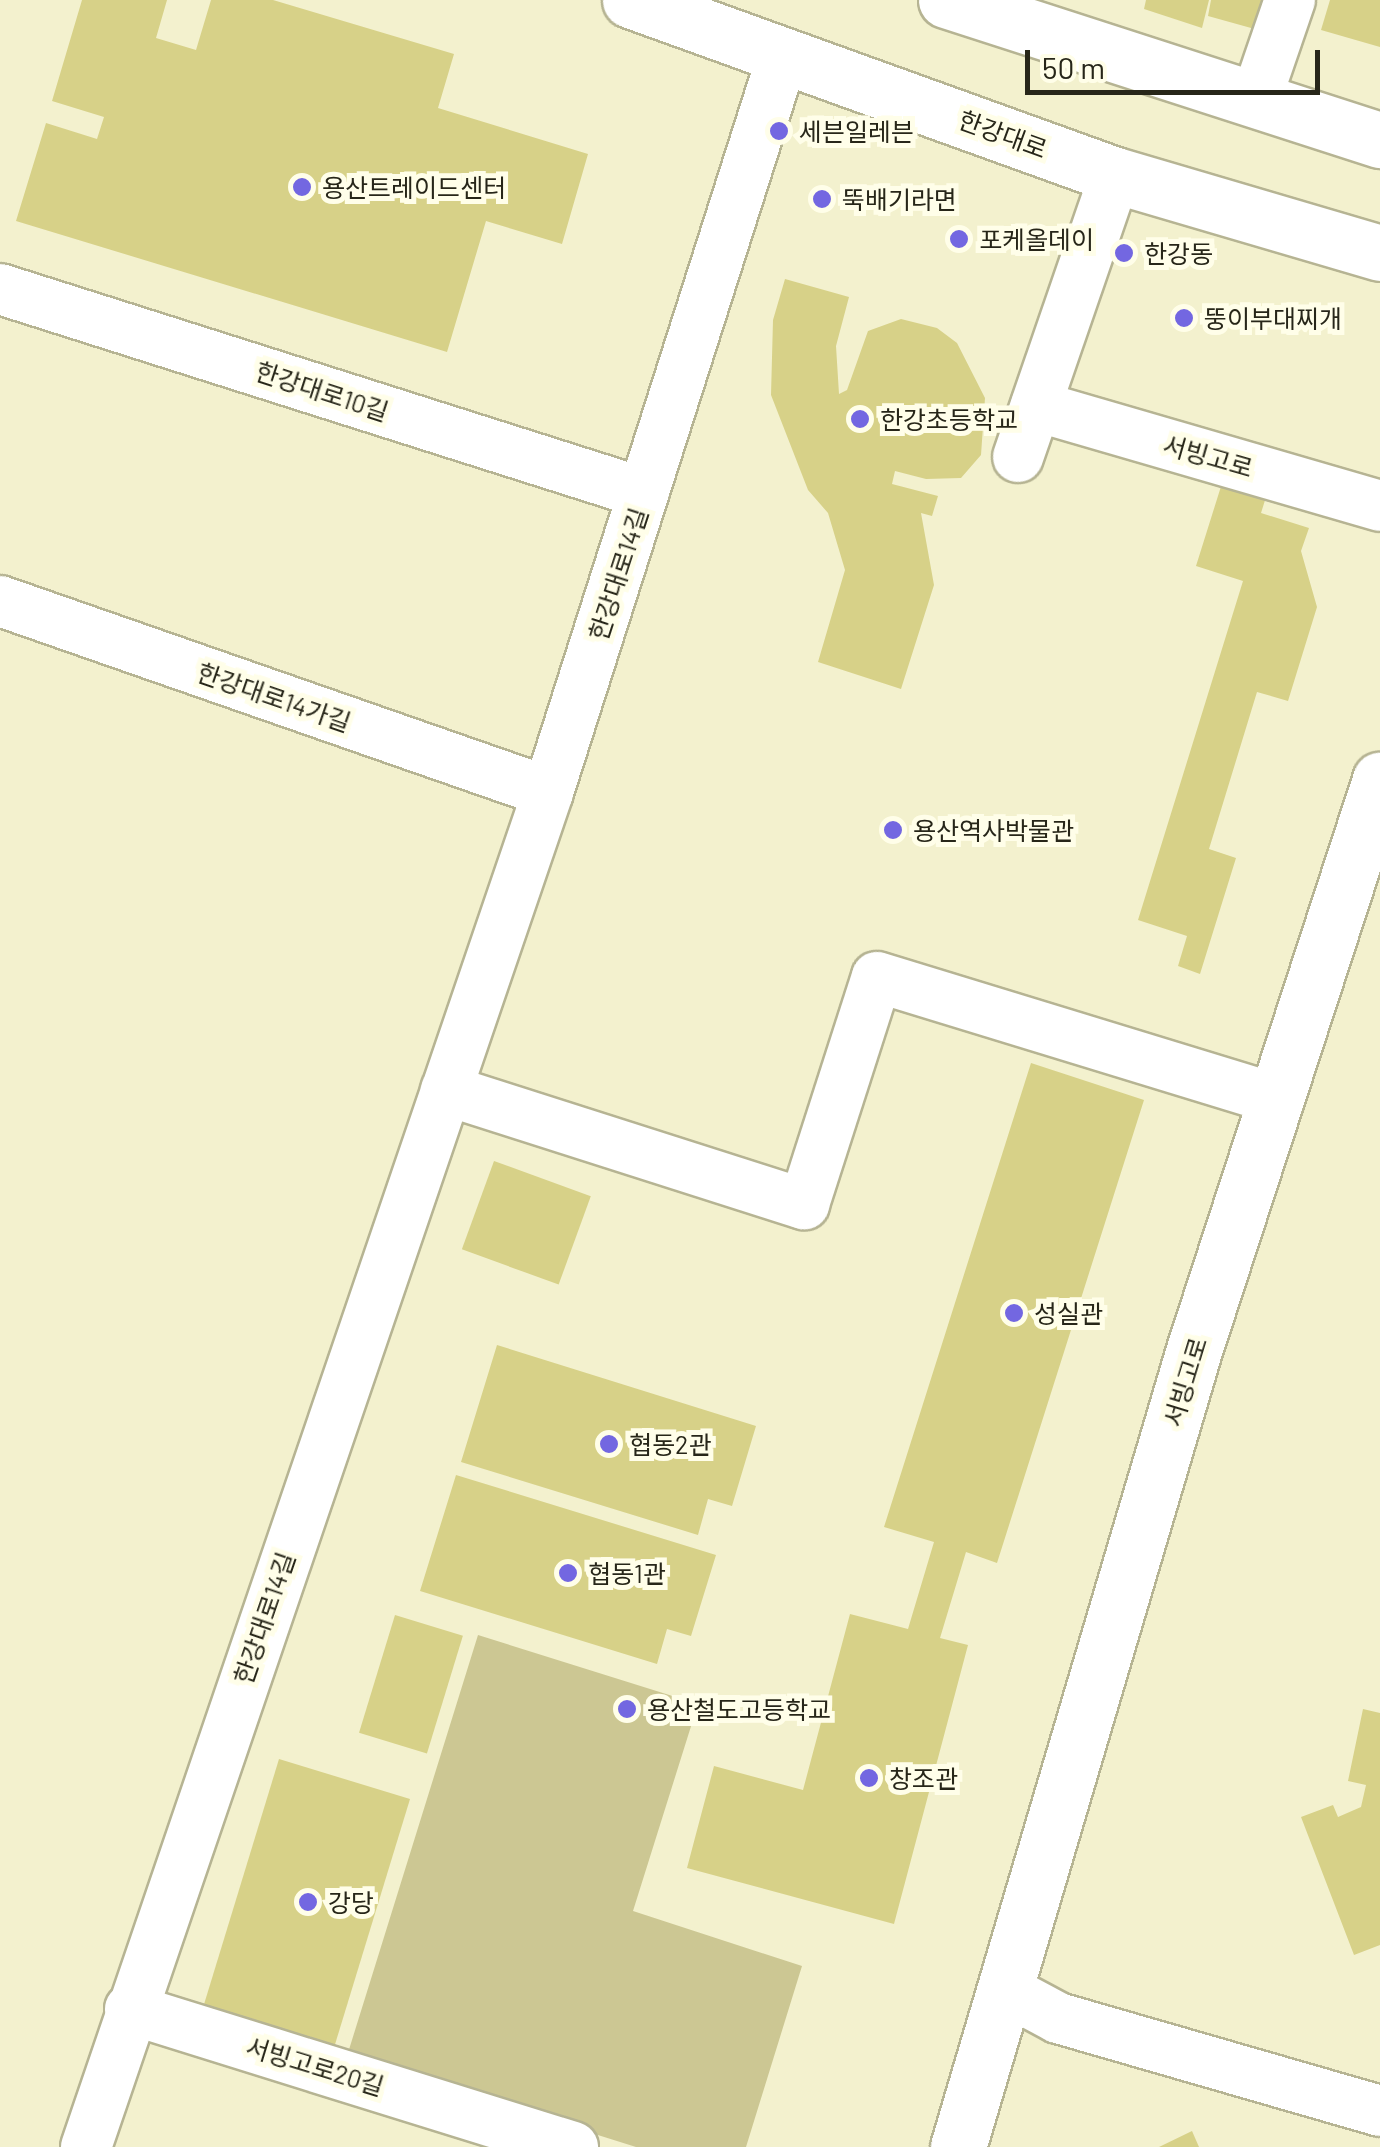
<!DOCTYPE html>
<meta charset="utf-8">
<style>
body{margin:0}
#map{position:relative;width:1380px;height:2147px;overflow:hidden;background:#f3f1ce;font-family:Barlow,"Noto Sans KR",sans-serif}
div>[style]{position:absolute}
.green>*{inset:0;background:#ccc793}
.building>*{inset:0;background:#d7d188;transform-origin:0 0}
.roads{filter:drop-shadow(2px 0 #b6b493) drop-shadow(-2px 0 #b6b493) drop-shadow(0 2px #b6b493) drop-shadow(0 -2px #b6b493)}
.minor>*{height:50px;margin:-25px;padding:0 25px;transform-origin:25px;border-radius:25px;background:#fff}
.major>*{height:55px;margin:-27.5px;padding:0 27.5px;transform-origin:27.5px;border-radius:27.5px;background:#fff}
.dots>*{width:28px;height:28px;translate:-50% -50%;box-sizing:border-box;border:5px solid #fffee9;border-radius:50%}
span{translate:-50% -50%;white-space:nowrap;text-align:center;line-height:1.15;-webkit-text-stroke:10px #fffee9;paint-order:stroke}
.poi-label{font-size:25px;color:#272619}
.left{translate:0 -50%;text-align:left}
.street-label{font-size:25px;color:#272619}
.scale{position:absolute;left:1025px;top:50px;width:295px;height:45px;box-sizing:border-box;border:5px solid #272619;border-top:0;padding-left:12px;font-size:30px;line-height:35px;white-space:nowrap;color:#272619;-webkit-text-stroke:8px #fffee9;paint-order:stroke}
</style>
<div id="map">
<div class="green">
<div style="clip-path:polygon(478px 1635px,698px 1704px,633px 1911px,802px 1966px,746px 2147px,636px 2147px,347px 2056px)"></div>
</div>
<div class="building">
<div style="clip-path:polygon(82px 0,167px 0,156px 38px,196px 50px,211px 0,273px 0,454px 54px,438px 108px,588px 154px,562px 244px,486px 221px,447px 352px,16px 221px,46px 123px,97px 139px,104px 117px,52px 101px)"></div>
<div style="clip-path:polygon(1146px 0,1209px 0,1202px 28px,1144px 9px)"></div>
<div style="clip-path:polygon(1211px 0,1279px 0,1269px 33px,1208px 16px)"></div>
<div style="clip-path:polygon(1330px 0,1380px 0,1380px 47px,1321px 30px)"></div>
<div style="clip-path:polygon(785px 279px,849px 297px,836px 346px,839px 394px,847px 390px,868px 331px,901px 319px,937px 328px,957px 343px,985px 398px,981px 455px,961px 478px,926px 479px,895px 471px,892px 484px,938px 496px,932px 516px,921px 513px,934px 585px,901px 689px,818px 662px,845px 570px,828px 513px,808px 490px,771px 395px,773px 320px)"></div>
<div style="clip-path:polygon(1223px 480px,1267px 494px,1261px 513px,1309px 528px,1301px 551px,1317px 607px,1288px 701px,1257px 692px,1209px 849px,1236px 858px,1200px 974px,1178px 966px,1187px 936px,1138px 920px,1243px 581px,1196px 566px)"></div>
<div style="clip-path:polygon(1031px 1063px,1144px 1100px,997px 1563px,966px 1552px,940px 1638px,968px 1645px,894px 1924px,687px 1868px,714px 1766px,803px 1790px,850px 1614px,908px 1629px,934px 1542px,884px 1527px)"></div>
<div style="left:494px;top:1161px;width:103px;height:94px;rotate:20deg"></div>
<div style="clip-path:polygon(497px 1345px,756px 1426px,732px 1506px,708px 1499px,698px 1535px,461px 1462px)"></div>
<div style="clip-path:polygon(456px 1475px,716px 1555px,691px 1636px,667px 1629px,657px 1664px,420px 1591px)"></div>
<div style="left:395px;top:1615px;width:71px;height:123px;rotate:17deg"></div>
<div style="clip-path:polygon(1363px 1709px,1380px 1713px,1380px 1945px,1354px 1955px,1301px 1817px,1333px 1805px,1338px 1817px,1361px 1807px,1366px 1785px,1348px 1781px)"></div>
<div style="left:279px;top:1759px;width:137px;height:259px;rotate:17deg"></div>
<div style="clip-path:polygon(1192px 2131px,1199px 2147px,1159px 2147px)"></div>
</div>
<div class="roads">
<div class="minor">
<div style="left:1255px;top:102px;width:108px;rotate:-71.1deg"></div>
<div style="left:0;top:289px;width:675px;rotate:17.6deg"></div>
<div style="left:1036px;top:406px;width:358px;rotate:16.2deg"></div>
<div style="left:1018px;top:457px;width:298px;rotate:-71deg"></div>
<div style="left:0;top:601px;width:580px;rotate:19.22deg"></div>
<div style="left:446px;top:1090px;width:376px;rotate:17.7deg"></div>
<div style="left:804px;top:1204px;width:238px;rotate:-72.2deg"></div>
<div style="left:877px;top:977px;width:420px;rotate:17deg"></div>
<div style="left:1004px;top:1989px;width:61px;rotate:28.2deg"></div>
<div style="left:1058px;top:2018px;width:335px;rotate:16.1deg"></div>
<div style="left:130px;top:2009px;width:464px;rotate:17.3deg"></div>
<div style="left:86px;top:2147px;width:1432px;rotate:-71.17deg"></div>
<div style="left:548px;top:792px;width:774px;rotate:-72.31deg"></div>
</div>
<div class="major">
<div style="left:630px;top:0;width:516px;rotate:19.84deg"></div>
<div style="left:1115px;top:175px;width:276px;rotate:16.4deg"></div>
<div style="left:946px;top:0;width:456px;rotate:17.9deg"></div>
<div style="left:958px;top:2147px;width:831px;rotate:-73.51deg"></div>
<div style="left:1194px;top:1350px;width:600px;rotate:-71.93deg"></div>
</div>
</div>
<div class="dots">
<div style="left:779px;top:131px;background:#7367e1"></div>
<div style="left:302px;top:187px;background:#7367e1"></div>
<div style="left:822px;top:199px;background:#7367e1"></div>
<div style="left:959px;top:239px;background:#7367e1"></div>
<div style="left:1124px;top:253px;background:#7367e1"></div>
<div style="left:1184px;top:318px;background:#7367e1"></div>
<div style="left:860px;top:419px;background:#7367e1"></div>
<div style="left:893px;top:830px;background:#7367e1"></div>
<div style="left:1014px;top:1313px;background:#7367e1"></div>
<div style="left:609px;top:1444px;background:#7367e1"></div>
<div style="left:568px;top:1573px;background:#7367e1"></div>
<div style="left:627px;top:1709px;background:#7367e1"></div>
<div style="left:869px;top:1778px;background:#7367e1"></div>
<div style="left:308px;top:1902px;background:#7367e1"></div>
</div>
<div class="poi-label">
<span class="left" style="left:799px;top:131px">세븐일레븐</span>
<span class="left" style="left:322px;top:187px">용산트레이드센터</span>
<span class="left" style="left:842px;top:199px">뚝배기라면</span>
<span class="left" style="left:979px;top:239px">포케올데이</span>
<span class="left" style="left:1144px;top:253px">한강동</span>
<span class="left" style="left:1204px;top:318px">뚱이부대찌개</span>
<span class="left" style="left:880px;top:419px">한강초등학교</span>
<span class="left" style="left:913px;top:830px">용산역사박물관</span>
<span class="left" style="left:1034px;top:1313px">성실관</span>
<span class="left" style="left:629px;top:1444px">협동2관</span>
<span class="left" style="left:588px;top:1573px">협동1관</span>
<span class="left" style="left:647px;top:1709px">용산철도고등학교</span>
<span class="left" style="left:889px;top:1778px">창조관</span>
<span class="left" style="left:328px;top:1902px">강당</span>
</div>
<div class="street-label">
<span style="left:1003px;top:134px;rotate:20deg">한강대로</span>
<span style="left:322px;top:391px;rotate:18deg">한강대로10길</span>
<span style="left:1208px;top:456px;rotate:16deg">서빙고로</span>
<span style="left:618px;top:574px;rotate:-72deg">한강대로14길</span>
<span style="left:274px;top:697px;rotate:19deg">한강대로14가길</span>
<span style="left:1185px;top:1382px;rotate:-73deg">서빙고로</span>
<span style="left:264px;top:1618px;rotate:-71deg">한강대로14길</span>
<span style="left:315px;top:2066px;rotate:17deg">서빙고로20길</span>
</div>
<div class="scale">50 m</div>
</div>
